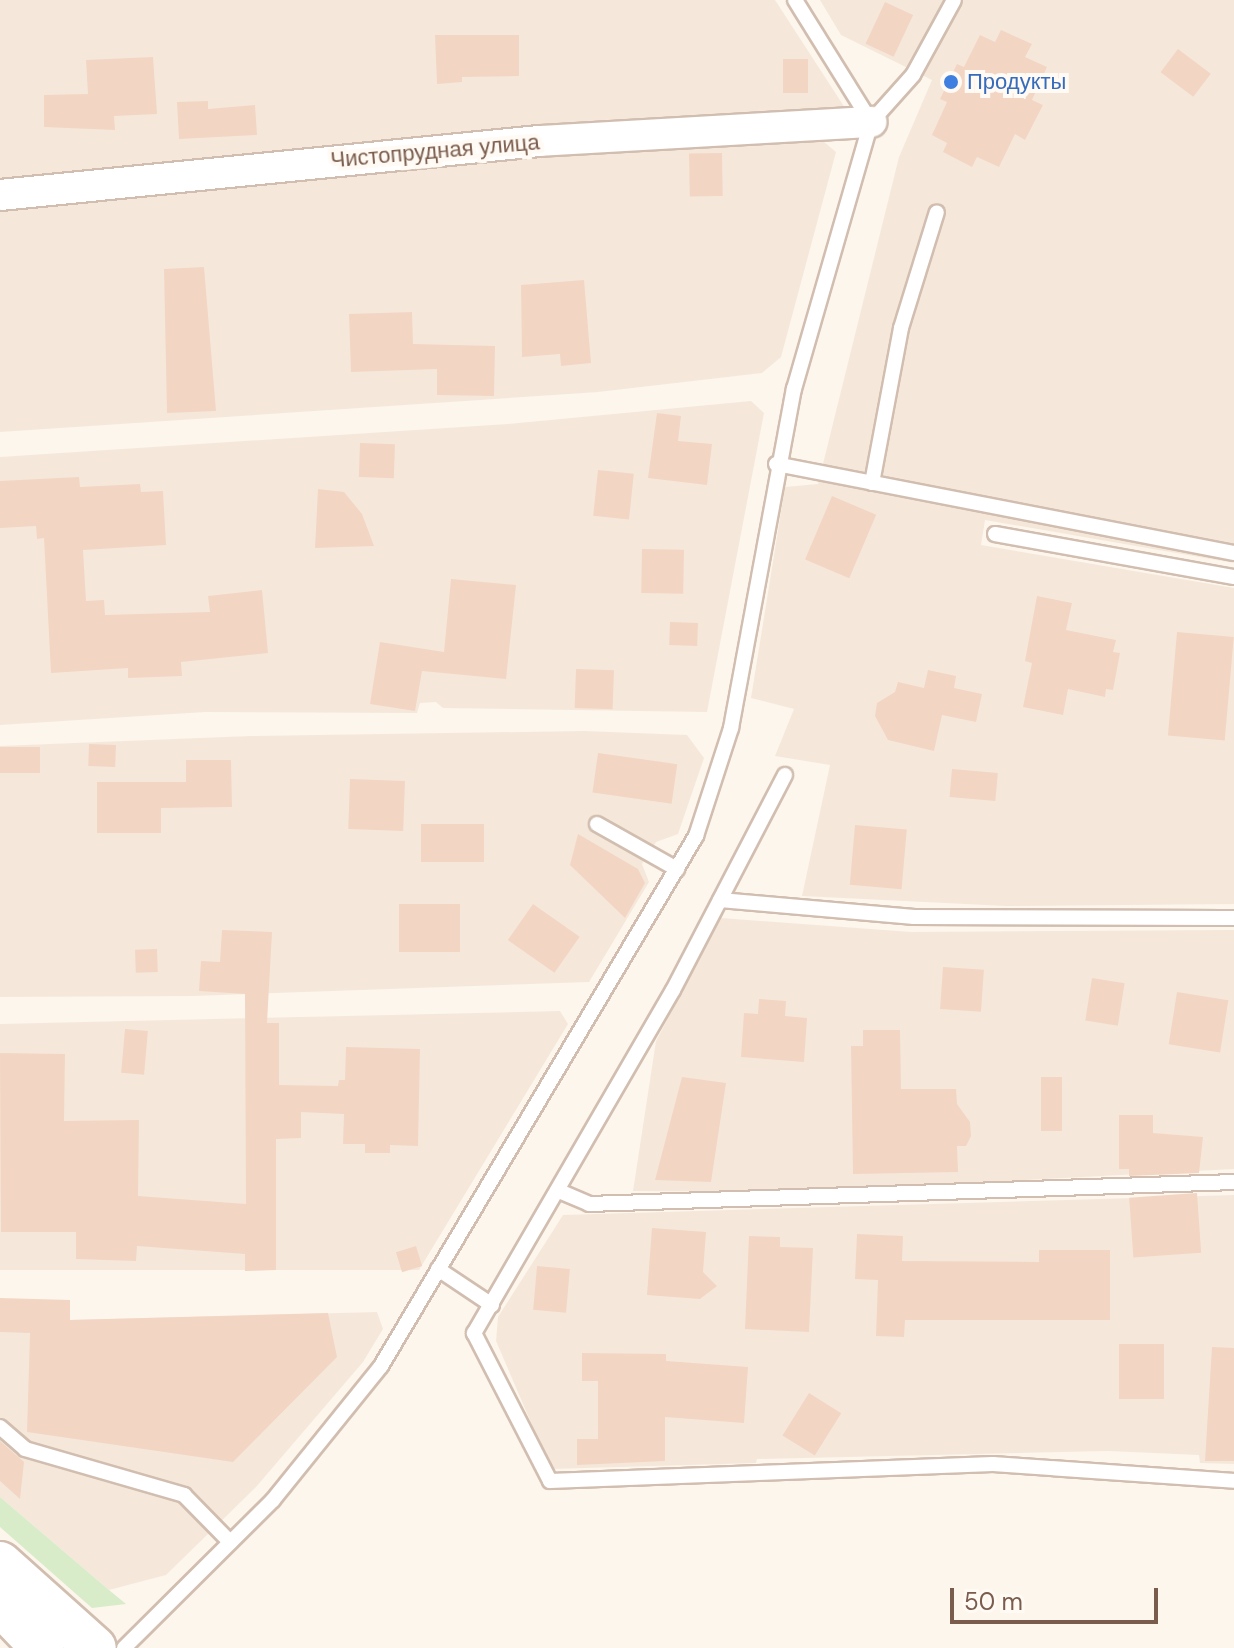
<!DOCTYPE html>
<meta charset="utf-8">
<style>
body{margin:0}
#map{position:relative;width:1234px;height:1648px;overflow:hidden;background:#fdf6ec;font-family:"DM Sans",sans-serif}
div>[style]{position:absolute}
.residential>*{inset:0;background:#f5e8da}
.green>*{inset:0;background:#d8ecc9}
.building>*{inset:0;background:#f3d5c3;transform-origin:0 0}
.roads{filter:drop-shadow(2px 0 #d1beb0) drop-shadow(-2px 0 #d1beb0) drop-shadow(0 2px #d1beb0) drop-shadow(0 -2px #d1beb0)}
.lane>*{height:14px;margin:-7px;padding:0 7px;transform-origin:7px;border-radius:7px;background:#fff}
.street>*{height:30px;margin:-15px;padding:0 15px;transform-origin:15px;border-radius:15px;background:#fff}
.secondary>*{height:42px;margin:-21px;padding:0 21px;transform-origin:21px;border-radius:21px;background:#fff}
.dots>*{width:22px;height:22px;translate:-50% -50%;box-sizing:border-box;border:4px solid #fffaf3;border-radius:50%}
span{translate:-50% -50%;white-space:nowrap;text-align:center;line-height:1.15;-webkit-text-stroke:8px #fffaf3;paint-order:stroke}
.shop-label{font-size:22px;color:#366cbe}
.left{translate:0 -50%;text-align:left}
.street-label{font-size:22px;color:#7a5c4d}
.scale{position:absolute;left:950px;top:1588px;width:208px;height:36px;box-sizing:border-box;border:4px solid #7a5c4d;border-top:0;padding-left:10px;font-size:24px;line-height:28px;white-space:nowrap;color:#7a5c4d;-webkit-text-stroke:6px #fffaf3;paint-order:stroke}
</style>
<div id="map">
<div class="residential">
<div style="clip-path:polygon(0 0,775px 0,847px 111px,605px 120px,400px 140px,0 195px)"></div>
<div style="clip-path:polygon(820px 0,1234px 0,1234px 563px,985px 520px,981px 545px,1234px 588px,1234px 904px,1006px 906px,802px 896px,830px 765px,775px 756px,794px 709px,751px 698px,785px 487px,818px 484px,899px 157px,932px 80px,841px 35px)"></div>
<div style="clip-path:polygon(817px 136px,836px 152px,781px 357px,762px 373px,598px 392px,0 432px,0 204px,525px 156px)"></div>
<div style="clip-path:polygon(751px 401px,764px 413px,707px 712px,443px 708px,436px 702px,420px 703px,417px 713px,205px 712px,0 725px,0 457px,508px 424px)"></div>
<div style="clip-path:polygon(584px 731px,687px 735px,704px 758px,678px 834px,656px 842px,642px 864px,649px 882px,589px 982px,194px 996px,0 997px,0 746px,250px 736px)"></div>
<div style="clip-path:polygon(721px 918px,911px 932px,1234px 930px,1234px 1169px,800px 1192px,633px 1191px,656px 1041px)"></div>
<div style="clip-path:polygon(560px 1011px,568px 1024px,419px 1270px,0 1270px,0 1024px)"></div>
<div style="clip-path:polygon(1234px 1195px,1234px 1464px,1200px 1463px,1199px 1455px,1108px 1451px,757px 1459px,756px 1463px,551px 1469px,496px 1341px,498px 1317px,563px 1215px)"></div>
<div style="clip-path:polygon(0 1298px,70px 1320px,377px 1312px,383px 1329px,363px 1362px,256px 1487px,166px 1575px,109px 1590px,0 1497px)"></div>
</div>
<div class="green">
<div style="clip-path:polygon(0 1497px,109px 1590px,126px 1604px,92px 1608px,0 1527px)"></div>
</div>
<div class="building">
<div style="left:885px;top:2px;width:31px;height:46px;rotate:25deg"></div>
<div style="clip-path:polygon(1001px 30px,1032px 44px,1025px 57px,1047px 67px,1032px 100px,1043px 105px,1025px 140px,1015px 134px,999px 167px,977px 157px,972px 167px,943px 152px,947px 143px,932px 135px,947px 102px,940px 99px,957px 64px,964px 67px,980px 35px,995px 42px)"></div>
<div style="clip-path:polygon(435px 35px,519px 35px,519px 76px,462px 77px,462px 82px,437px 84px)"></div>
<div style="left:1178px;top:49px;width:41px;height:29px;rotate:37deg"></div>
<div style="clip-path:polygon(153px 57px,157px 114px,114px 116px,115px 130px,44px 127px,44px 95px,88px 94px,86px 60px)"></div>
<div style="left:783px;top:59px;width:25px;height:34px"></div>
<div style="clip-path:polygon(208px 101px,208px 109px,255px 105px,257px 135px,179px 139px,177px 102px)"></div>
<div style="left:722px;top:153px;width:43px;height:33px;rotate:89deg"></div>
<div style="clip-path:polygon(204px 267px,216px 411px,167px 413px,164px 269px)"></div>
<div style="clip-path:polygon(584px 280px,591px 363px,561px 366px,560px 354px,522px 357px,521px 285px)"></div>
<div style="clip-path:polygon(412px 312px,413px 344px,495px 346px,494px 396px,437px 395px,437px 369px,351px 372px,349px 314px)"></div>
<div style="clip-path:polygon(657px 413px,681px 416px,678px 441px,712px 444px,707px 485px,648px 478px)"></div>
<div style="left:360px;top:443px;width:35px;height:34px;rotate:2deg"></div>
<div style="left:598px;top:470px;width:36px;height:46px;rotate:6deg"></div>
<div style="clip-path:polygon(79px 477px,80px 487px,140px 484px,141px 492px,163px 491px,166px 545px,83px 550px,86px 601px,104px 600px,105px 615px,210px 612px,208px 596px,262px 590px,268px 653px,181px 662px,182px 676px,128px 678px,128px 668px,51px 673px,44px 538px,37px 539px,36px 526px,0 528px,0 481px)"></div>
<div style="clip-path:polygon(318px 489px,344px 492px,362px 514px,374px 546px,315px 548px)"></div>
<div style="left:832px;top:496px;width:48px;height:69px;rotate:23deg"></div>
<div style="left:642px;top:549px;width:42px;height:44px;rotate:1deg"></div>
<div style="clip-path:polygon(451px 579px,516px 585px,506px 679px,422px 671px,415px 711px,370px 704px,380px 642px,444px 652px)"></div>
<div style="clip-path:polygon(1037px 596px,1072px 603px,1066px 630px,1116px 640px,1113px 652px,1120px 653px,1113px 690px,1106px 689px,1105px 697px,1068px 689px,1063px 715px,1023px 707px,1032px 663px,1025px 661px)"></div>
<div style="left:670px;top:622px;width:28px;height:23px;rotate:2deg"></div>
<div style="left:1177px;top:632px;width:57px;height:104px;rotate:5deg"></div>
<div style="left:576px;top:669px;width:38px;height:39px;rotate:2deg"></div>
<div style="clip-path:polygon(928px 670px,956px 676px,954px 688px,982px 694px,976px 722px,942px 715px,934px 751px,888px 740px,875px 716px,877px 703px,895px 692px,898px 682px,924px 688px)"></div>
<div style="left:89px;top:744px;width:27px;height:22px;rotate:2deg"></div>
<div style="left:40px;top:747px;width:26px;height:40px;rotate:90deg"></div>
<div style="left:598px;top:753px;width:80px;height:40px;rotate:8deg"></div>
<div style="clip-path:polygon(186px 760px,231px 760px,232px 807px,161px 808px,161px 833px,97px 833px,97px 782px,186px 782px)"></div>
<div style="left:952px;top:769px;width:46px;height:28px;rotate:5deg"></div>
<div style="left:350px;top:779px;width:55px;height:50px;rotate:2deg"></div>
<div style="left:421px;top:824px;width:63px;height:38px"></div>
<div style="left:855px;top:825px;width:52px;height:60px;rotate:5deg"></div>
<div style="clip-path:polygon(578px 834px,638px 869px,645px 883px,625px 918px,570px 865px)"></div>
<div style="left:399px;top:904px;width:61px;height:48px"></div>
<div style="left:533px;top:904px;width:57px;height:44px;rotate:35deg"></div>
<div style="clip-path:polygon(222px 930px,272px 932px,267px 1023px,279px 1023px,279px 1085px,338px 1086px,339px 1080px,345px 1080px,346px 1047px,420px 1049px,418px 1146px,390px 1145px,390px 1153px,365px 1153px,365px 1144px,343px 1144px,344px 1114px,301px 1112px,301px 1138px,276px 1139px,276px 1270px,245px 1271px,245px 1254px,137px 1246px,136px 1261px,76px 1259px,76px 1232px,1px 1232px,0 1053px,65px 1054px,64px 1121px,139px 1120px,138px 1196px,246px 1204px,245px 994px,199px 991px,201px 961px,220px 962px)"></div>
<div style="left:157px;top:949px;width:23px;height:22px;rotate:88deg"></div>
<div style="left:943px;top:967px;width:41px;height:42px;rotate:4deg"></div>
<div style="left:1092px;top:978px;width:33px;height:43px;rotate:9deg"></div>
<div style="left:1177px;top:992px;width:52px;height:53px;rotate:9deg"></div>
<div style="clip-path:polygon(759px 999px,786px 1001px,785px 1016px,807px 1018px,804px 1062px,741px 1057px,744px 1013px,758px 1014px)"></div>
<div style="left:125px;top:1029px;width:23px;height:44px;rotate:5deg"></div>
<div style="clip-path:polygon(863px 1030px,900px 1030px,901px 1089px,956px 1089px,957px 1104px,970px 1122px,971px 1136px,966px 1146px,957px 1146px,958px 1172px,853px 1174px,851px 1046px,863px 1046px)"></div>
<div style="clip-path:polygon(682px 1077px,726px 1083px,711px 1182px,655px 1180px)"></div>
<div style="left:1041px;top:1077px;width:21px;height:54px"></div>
<div style="clip-path:polygon(1119px 1115px,1153px 1115px,1153px 1133px,1203px 1137px,1199px 1173px,1129px 1176px,1129px 1169px,1119px 1169px)"></div>
<div style="left:1197px;top:1193px;width:60px;height:68px;rotate:86deg"></div>
<div style="clip-path:polygon(652px 1228px,706px 1232px,703px 1272px,717px 1286px,700px 1299px,647px 1295px)"></div>
<div style="clip-path:polygon(857px 1234px,903px 1236px,902px 1261px,1039px 1262px,1039px 1250px,1110px 1250px,1110px 1320px,905px 1320px,904px 1337px,876px 1336px,878px 1280px,855px 1279px)"></div>
<div style="clip-path:polygon(749px 1236px,780px 1237px,780px 1247px,813px 1248px,809px 1332px,745px 1329px)"></div>
<div style="left:416px;top:1246px;width:21px;height:21px;rotate:73deg"></div>
<div style="left:537px;top:1266px;width:33px;height:44px;rotate:5deg"></div>
<div style="clip-path:polygon(0 1298px,70px 1300px,70px 1320px,328px 1313px,337px 1357px,233px 1462px,27px 1432px,30px 1333px,0 1332px)"></div>
<div style="left:1119px;top:1344px;width:45px;height:55px"></div>
<div style="clip-path:polygon(1212px 1347px,1234px 1348px,1234px 1461px,1205px 1461px)"></div>
<div style="clip-path:polygon(582px 1353px,666px 1354px,666px 1361px,748px 1367px,744px 1423px,665px 1417px,665px 1461px,577px 1465px,577px 1439px,598px 1439px,598px 1381px,582px 1381px)"></div>
<div style="left:809px;top:1393px;width:38px;height:50px;rotate:32deg"></div>
<div style="clip-path:polygon(0 1441px,24px 1462px,20px 1499px,0 1481px)"></div>
</div>
<div class="roads">
<div class="lane">
<div style="left:795px;top:0;width:144px;rotate:58.1deg"></div>
<div style="left:776px;top:464px;width:467px;rotate:11deg"></div>
<div style="left:872px;top:483px;width:158px;rotate:-79.4deg"></div>
<div style="left:901px;top:328px;width:121px;rotate:-72.8deg"></div>
<div style="left:995px;top:534px;width:243px;rotate:10.2deg"></div>
<div style="left:785px;top:775px;width:242px;rotate:117.5deg"></div>
<div style="left:673px;top:990px;width:397px;rotate:120.1deg"></div>
<div style="left:474px;top:1333px;width:166px;rotate:62.8deg"></div>
<div style="left:550px;top:1481px;width:443px;rotate:-2.2deg"></div>
<div style="left:993px;top:1464px;width:242px;rotate:4deg"></div>
<div style="left:597px;top:824px;width:92px;rotate:29.4deg"></div>
<div style="left:720px;top:900px;width:195px;rotate:5deg"></div>
<div style="left:914px;top:917px;width:320px;rotate:0.2deg"></div>
<div style="left:559px;top:1191px;width:33px;rotate:23deg"></div>
<div style="left:589px;top:1204px;width:645px;rotate:-1.95deg"></div>
<div style="left:438px;top:1269px;width:65px;rotate:33.7deg"></div>
<div style="left:0;top:1427px;width:33px;rotate:41deg"></div>
<div style="left:25px;top:1449px;width:166px;rotate:16.1deg"></div>
<div style="left:184px;top:1495px;width:66px;rotate:45.6deg"></div>
<div style="left:124px;top:1648px;width:210px;rotate:-44.8deg"></div>
<div style="left:273px;top:1500px;width:172px;rotate:-51.1deg"></div>
<div style="left:381px;top:1366px;width:617px;rotate:-59.28deg"></div>
<div style="left:696px;top:836px;width:114px;rotate:-72deg"></div>
<div style="left:731px;top:728px;width:345px;rotate:-79.5deg"></div>
<div style="left:794px;top:389px;width:278px;rotate:-73.9deg"></div>
<div style="left:871px;top:122px;width:63px;rotate:-48.2deg"></div>
<div style="left:913px;top:75px;width:85px;rotate:-61.3deg"></div>
</div>
<div class="street">
<div style="left:0;top:195px;width:542px;rotate:-5.72deg"></div>
<div style="left:539px;top:141px;width:333px;rotate:-3.3deg"></div>
</div>
<div class="secondary">
<div style="left:0;top:1563px;width:127px;rotate:41.8deg"></div>
<div style="left:0;top:1604px;width:61px;rotate:46.3deg"></div>
</div>
</div>
<div class="dots">
<div style="left:951px;top:82px;background:#3f7fe0"></div>
</div>
<div class="shop-label">
<span class="left" style="left:967px;top:82px">Продукты</span>
</div>
<div class="street-label">
<span style="left:435px;top:151px;rotate:-5deg">Чистопрудная улица</span>
</div>
<div class="scale">50 m</div>
</div>
